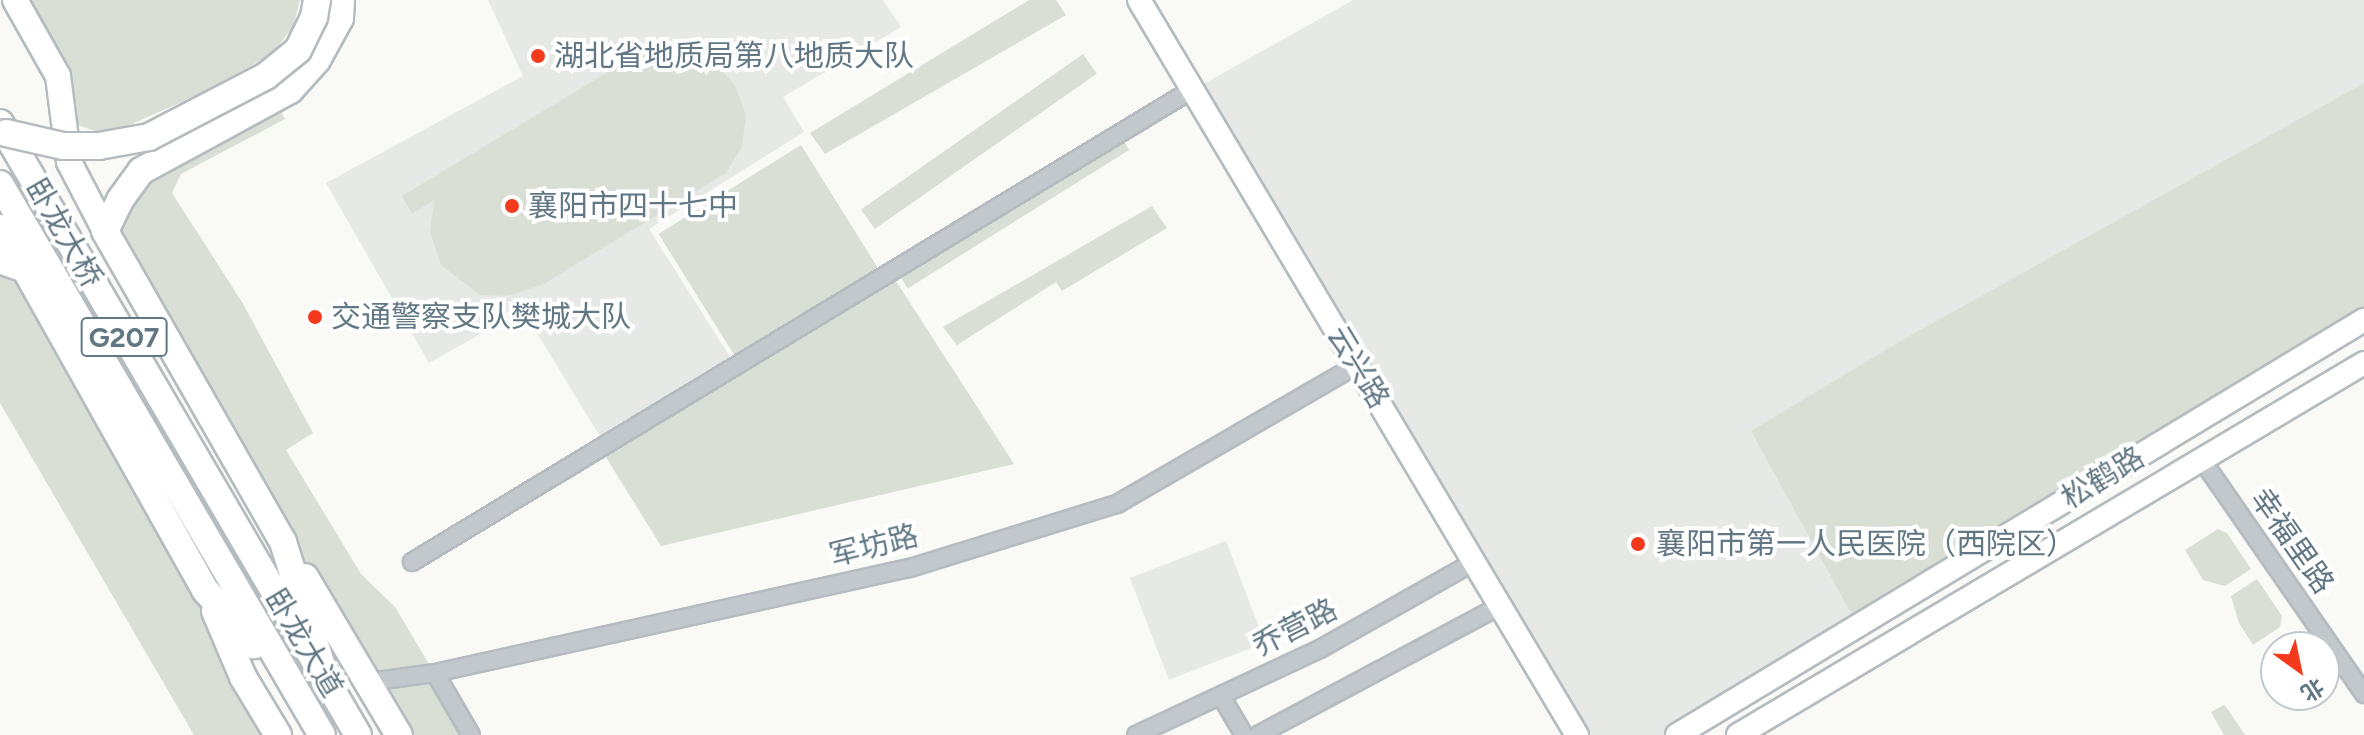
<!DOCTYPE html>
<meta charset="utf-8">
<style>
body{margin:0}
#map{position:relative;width:2364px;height:735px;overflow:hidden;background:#f9f9f6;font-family:Figtree,"Noto Sans SC",sans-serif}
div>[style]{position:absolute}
.built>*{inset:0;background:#e7e9e7;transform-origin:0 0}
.green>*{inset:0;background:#d9dfd5;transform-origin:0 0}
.roads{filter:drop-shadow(2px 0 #b4bcc0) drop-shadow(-2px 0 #b4bcc0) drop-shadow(0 2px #b4bcc0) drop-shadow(0 -2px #b4bcc0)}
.minor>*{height:16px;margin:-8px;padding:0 8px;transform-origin:8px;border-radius:8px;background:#c2c8cb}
.secondary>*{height:22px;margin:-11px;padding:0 11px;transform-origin:11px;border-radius:11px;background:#fff}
.primary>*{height:24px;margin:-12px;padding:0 12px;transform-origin:12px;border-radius:12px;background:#fff}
.trunk>*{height:26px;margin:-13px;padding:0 13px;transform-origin:13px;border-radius:13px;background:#fff}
.bridges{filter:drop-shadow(2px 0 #b5bbbe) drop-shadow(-2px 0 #b5bbbe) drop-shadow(0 2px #b5bbbe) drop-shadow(0 -2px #b5bbbe)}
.trunk-bridge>*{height:26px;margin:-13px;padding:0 13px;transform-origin:13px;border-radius:13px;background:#fff}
.dots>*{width:22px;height:22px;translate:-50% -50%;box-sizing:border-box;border:4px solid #fff;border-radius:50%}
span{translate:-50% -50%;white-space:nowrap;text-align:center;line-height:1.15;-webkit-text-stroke:8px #fff;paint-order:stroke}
.shield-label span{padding:2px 6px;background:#fff;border:2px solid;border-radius:6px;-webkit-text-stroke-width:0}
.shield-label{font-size:28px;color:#617884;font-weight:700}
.poi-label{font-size:30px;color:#617884}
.left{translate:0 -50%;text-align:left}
.street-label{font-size:30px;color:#617884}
.north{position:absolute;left:2260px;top:631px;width:80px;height:80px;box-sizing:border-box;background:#fff;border:2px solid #c0c9ce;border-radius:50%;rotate:147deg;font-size:22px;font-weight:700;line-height:32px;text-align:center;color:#617884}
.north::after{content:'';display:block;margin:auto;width:28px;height:36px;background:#f43a1c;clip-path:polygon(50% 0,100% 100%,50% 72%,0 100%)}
</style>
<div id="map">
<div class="built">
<div style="clip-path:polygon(488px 0,883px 0,901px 27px,783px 97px,804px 132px,649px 229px,734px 363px,604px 443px,523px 310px,429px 363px,326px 183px,523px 76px)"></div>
<div style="clip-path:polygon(1353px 0,2364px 0,2364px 320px,1677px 735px,1584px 735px,1193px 90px)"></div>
<div style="left:1226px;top:541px;width:109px;height:103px;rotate:69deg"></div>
</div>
<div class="green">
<div style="clip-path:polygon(23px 0,300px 0,293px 27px,272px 54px,204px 92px,107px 135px,77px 125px,66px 73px)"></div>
<div style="clip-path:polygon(1029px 0,1056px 0,1066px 15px,825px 154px,810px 133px)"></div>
<div style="clip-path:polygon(664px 46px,711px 59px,735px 85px,746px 115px,742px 147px,726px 173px,542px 285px,507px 296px,480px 295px,441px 265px,430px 232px,434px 200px,412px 214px,402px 196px,618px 66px)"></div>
<div style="left:1083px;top:54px;width:24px;height:271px;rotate:55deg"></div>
<div style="clip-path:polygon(2364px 83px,2364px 320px,1857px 624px,1751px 431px,1904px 339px)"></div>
<div style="clip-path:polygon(275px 98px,285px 119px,181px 174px,172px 193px,242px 302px,313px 433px,286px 450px,361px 574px,395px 607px,471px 735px,399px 735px,105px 231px,120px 200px)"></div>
<div style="left:1119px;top:134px;width:19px;height:261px;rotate:58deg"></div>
<div style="left:801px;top:145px;width:155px;height:168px;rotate:58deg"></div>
<div style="clip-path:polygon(1152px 206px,1167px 228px,1062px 291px,1056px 282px,957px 345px,943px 327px)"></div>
<div style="clip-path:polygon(0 260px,25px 269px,278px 735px,194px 735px,0 403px)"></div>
<div style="clip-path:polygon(894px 278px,1014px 464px,661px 546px,604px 454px)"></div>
<div style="clip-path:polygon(2218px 529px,2227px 533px,2251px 569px,2225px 586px,2203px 580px,2185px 550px)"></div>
<div style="clip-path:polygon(2257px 579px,2282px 616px,2280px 627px,2253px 645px,2239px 623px,2231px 596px)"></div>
<div style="clip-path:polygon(2224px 705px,2227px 708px,2245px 735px,2224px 735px,2211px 712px)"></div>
</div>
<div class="roads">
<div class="minor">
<div style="left:2202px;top:460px;width:285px;rotate:55.3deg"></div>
<div style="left:412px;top:562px;width:913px;rotate:-31.2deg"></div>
<div style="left:435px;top:673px;width:72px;rotate:59.9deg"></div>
<div style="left:369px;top:682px;width:67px;rotate:-7.8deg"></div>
<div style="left:435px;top:673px;width:486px;rotate:-12.5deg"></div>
<div style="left:910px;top:568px;width:217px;rotate:-17.2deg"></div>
<div style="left:1117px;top:504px;width:277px;rotate:-30.1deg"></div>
<div style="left:1221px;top:696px;width:45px;rotate:59.5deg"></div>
<div style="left:1136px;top:735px;width:203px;rotate:-25.1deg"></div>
<div style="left:1320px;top:649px;width:177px;rotate:-29.5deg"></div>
<div style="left:1258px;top:735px;width:274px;rotate:-28.1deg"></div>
</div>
<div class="secondary">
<div style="left:1139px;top:0;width:856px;rotate:59.21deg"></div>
<div style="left:1677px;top:735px;width:803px;rotate:-31.14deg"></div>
<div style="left:1738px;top:735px;width:728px;rotate:-30.72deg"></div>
</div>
<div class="primary">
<div style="left:15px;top:0;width:87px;rotate:60.5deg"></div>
<div style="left:58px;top:76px;width:87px;rotate:82.7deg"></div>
<div style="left:69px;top:162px;width:78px;rotate:62.4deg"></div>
<div style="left:0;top:227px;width:49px;rotate:59.2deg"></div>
</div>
<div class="trunk">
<div style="left:0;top:123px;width:709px;rotate:59.67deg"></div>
<div style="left:0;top:184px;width:638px;rotate:59.7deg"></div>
<div style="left:0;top:260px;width:27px;rotate:20deg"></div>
<div style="left:25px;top:269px;width:368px;rotate:60.7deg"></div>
<div style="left:205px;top:590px;width:74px;rotate:48.3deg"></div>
<div style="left:305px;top:577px;width:184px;rotate:59.3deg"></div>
<div style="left:215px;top:611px;width:72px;rotate:67deg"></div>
<div style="left:243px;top:677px;width:68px;rotate:58.9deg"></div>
<div style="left:326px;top:679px;width:144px;rotate:-107.4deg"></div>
<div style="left:283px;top:542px;width:358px;rotate:-119.8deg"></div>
<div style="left:105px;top:231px;width:34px;rotate:-64deg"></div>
<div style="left:120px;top:200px;width:36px;rotate:-54deg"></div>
<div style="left:141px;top:171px;width:170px;rotate:-28.5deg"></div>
<div style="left:290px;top:90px;width:40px;rotate:-48deg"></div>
<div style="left:317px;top:60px;width:48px;rotate:-61.3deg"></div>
<div style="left:340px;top:18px;width:18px;rotate:-87deg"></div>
</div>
</div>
<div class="bridges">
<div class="trunk-bridge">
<div style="left:6px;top:133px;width:58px;rotate:12.8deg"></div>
<div style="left:63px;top:146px;width:36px"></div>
<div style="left:99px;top:146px;width:51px;rotate:-10.2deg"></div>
<div style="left:149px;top:137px;width:132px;rotate:-27.5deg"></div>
<div style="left:266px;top:76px;width:41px;rotate:-39.1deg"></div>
<div style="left:298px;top:50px;width:37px;rotate:-64deg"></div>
<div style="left:314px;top:17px;width:17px;rotate:-80deg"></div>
</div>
</div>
<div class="dots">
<div style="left:538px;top:56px;background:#f43a1c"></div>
<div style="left:512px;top:206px;background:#f43a1c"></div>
<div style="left:315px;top:317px;background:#f43a1c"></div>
<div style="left:1638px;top:544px;background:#f43a1c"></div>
</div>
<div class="shield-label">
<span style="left:124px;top:337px">G207</span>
</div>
<div class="poi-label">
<span class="left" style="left:554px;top:56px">湖北省地质局第八地质大队</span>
<span class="left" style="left:528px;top:206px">襄阳市四十七中</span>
<span class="left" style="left:331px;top:317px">交通警察支队樊城大队</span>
<span class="left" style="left:1656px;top:544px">襄阳市第一人民医院（西院区）</span>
</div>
<div class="street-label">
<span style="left:64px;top:233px;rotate:60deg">卧龙大桥</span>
<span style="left:1358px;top:367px;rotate:59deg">云兴路</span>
<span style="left:2103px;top:478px;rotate:-31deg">松鹤路</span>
<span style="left:2292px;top:541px;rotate:55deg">幸福里路</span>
<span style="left:874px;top:546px;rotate:-14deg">军坊路</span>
<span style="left:1295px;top:628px;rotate:-27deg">乔营路</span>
<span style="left:304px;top:643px;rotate:59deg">卧龙大道</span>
</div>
<div class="north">北</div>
</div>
